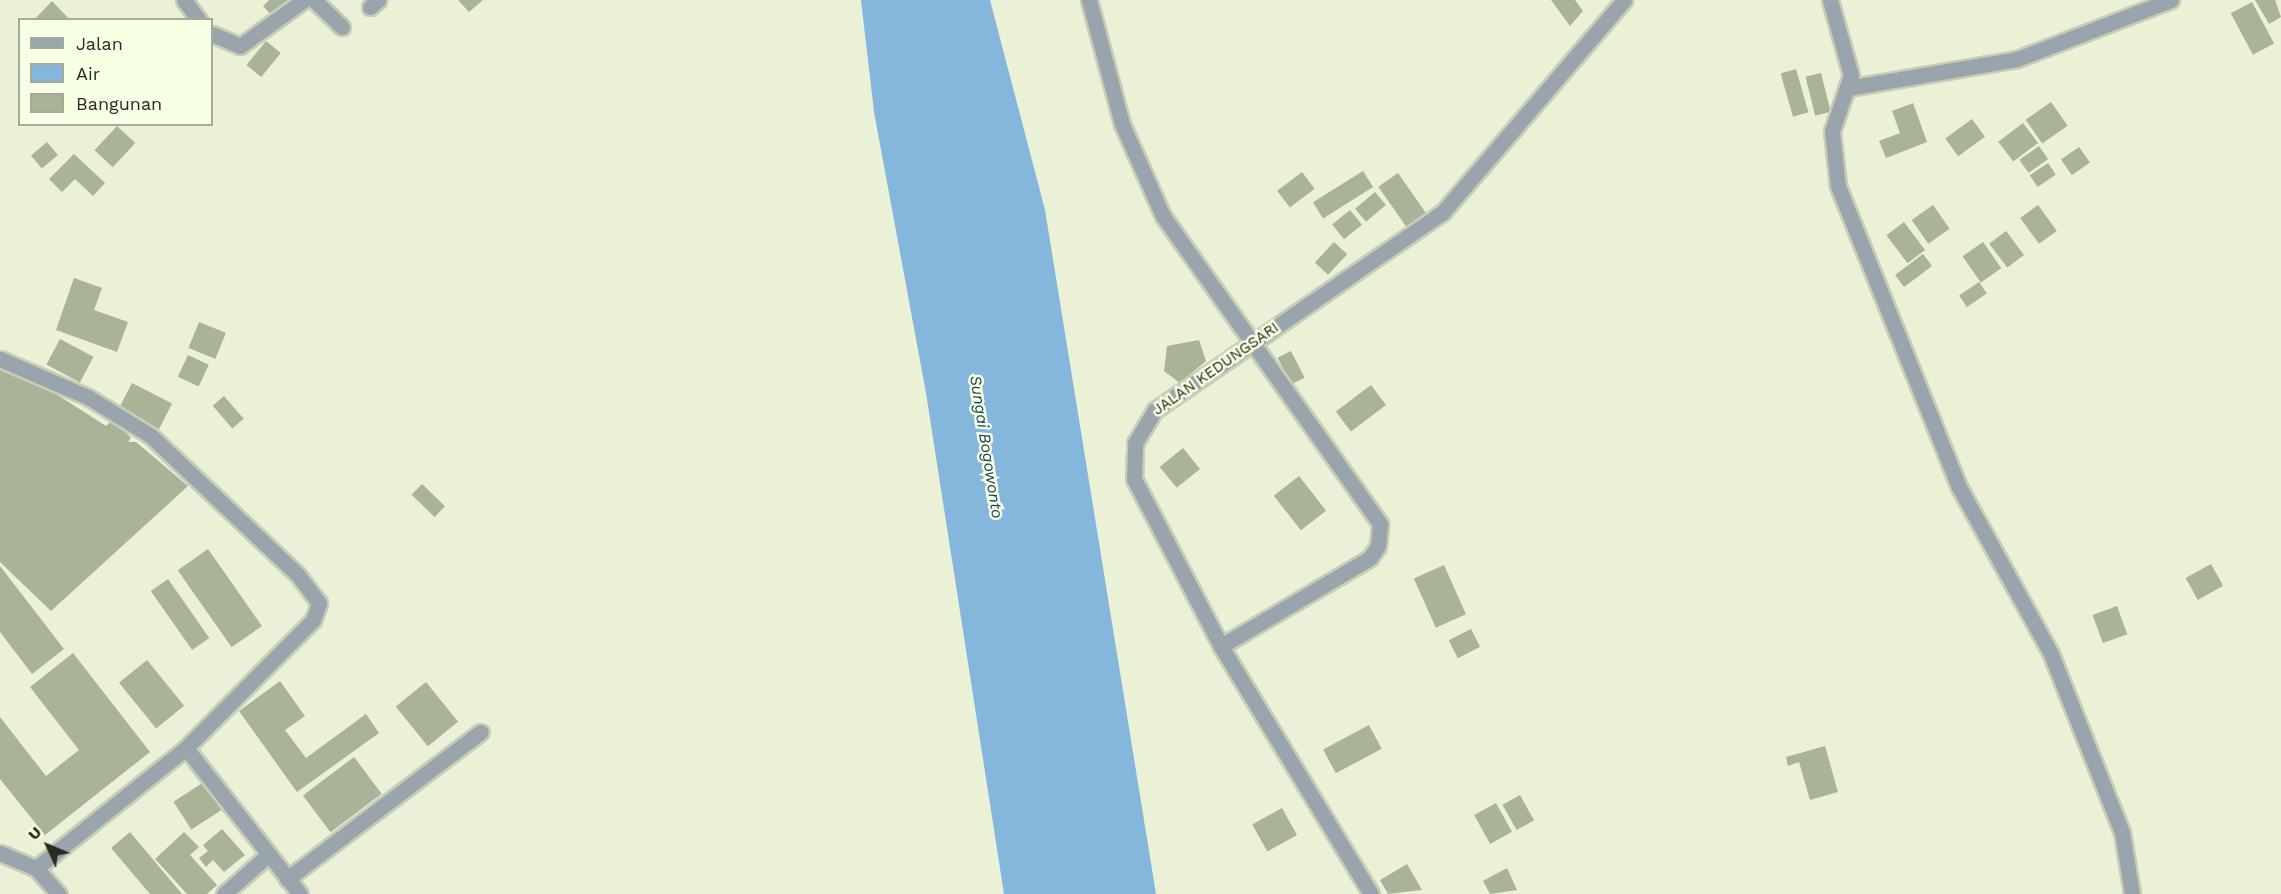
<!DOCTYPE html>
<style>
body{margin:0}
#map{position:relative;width:2281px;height:894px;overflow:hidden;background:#eaf1d7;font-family:"Work Sans",sans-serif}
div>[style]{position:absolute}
.water>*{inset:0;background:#85b7dc}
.building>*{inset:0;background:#abb29a;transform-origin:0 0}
.roads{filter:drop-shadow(2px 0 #c7cdb6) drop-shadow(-2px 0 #c7cdb6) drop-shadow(0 2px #c7cdb6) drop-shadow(0 -2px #c7cdb6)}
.minor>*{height:15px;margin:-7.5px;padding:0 7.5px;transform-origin:7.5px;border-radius:7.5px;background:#9aa4ac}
span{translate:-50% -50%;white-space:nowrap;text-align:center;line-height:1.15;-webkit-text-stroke:5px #f7ffe4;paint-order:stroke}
.street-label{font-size:15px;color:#292b21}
.water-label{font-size:16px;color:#143c56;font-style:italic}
.legend{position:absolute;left:18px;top:18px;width:195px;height:108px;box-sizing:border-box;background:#f7ffe4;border:2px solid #a5aa96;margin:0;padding:8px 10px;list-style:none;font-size:18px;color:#292b21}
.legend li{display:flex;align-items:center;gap:12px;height:30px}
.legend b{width:30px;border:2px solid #a5aa96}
.north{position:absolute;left:18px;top:816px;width:60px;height:60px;-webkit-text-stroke:4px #f7ffe4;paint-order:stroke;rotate:314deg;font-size:16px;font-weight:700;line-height:24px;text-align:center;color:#292b21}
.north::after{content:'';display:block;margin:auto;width:21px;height:27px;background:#292b21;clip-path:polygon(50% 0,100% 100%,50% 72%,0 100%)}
</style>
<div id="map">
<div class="water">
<div style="clip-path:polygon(861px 0,990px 0,1045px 210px,1156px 894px,1004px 894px,926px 393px,874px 112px)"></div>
</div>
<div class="building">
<div style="clip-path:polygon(269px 0,293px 0,274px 18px,263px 6px)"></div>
<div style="clip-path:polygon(458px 0,483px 0,469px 12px)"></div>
<div style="clip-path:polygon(1551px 0,1575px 0,1583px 11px,1570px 26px)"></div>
<div style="clip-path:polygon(2255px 0,2275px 0,2281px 17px,2269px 24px)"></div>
<div style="clip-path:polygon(52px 1px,70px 20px,34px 20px)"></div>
<div style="left:2252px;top:2px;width:47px;height:24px;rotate:62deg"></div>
<div style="left:266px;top:41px;width:19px;height:31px;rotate:39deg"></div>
<div style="left:1796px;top:69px;width:45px;height:16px;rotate:74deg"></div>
<div style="left:1821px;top:73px;width:40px;height:16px;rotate:76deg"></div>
<div style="left:2051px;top:102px;width:29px;height:31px;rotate:55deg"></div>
<div style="clip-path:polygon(1913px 103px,1927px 142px,1886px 158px,1879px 141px,1900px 133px,1892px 111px)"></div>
<div style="left:1972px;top:119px;width:22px;height:33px;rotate:54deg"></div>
<div style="left:2023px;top:123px;width:25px;height:31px;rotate:53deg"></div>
<div style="left:117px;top:126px;width:25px;height:33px;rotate:43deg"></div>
<div style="left:47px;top:142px;width:17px;height:21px;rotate:50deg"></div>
<div style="left:2039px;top:146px;width:16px;height:24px;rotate:55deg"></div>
<div style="left:2079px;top:147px;width:19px;height:22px;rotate:55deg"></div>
<div style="clip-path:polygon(74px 154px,105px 183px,93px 196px,75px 179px,62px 192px,49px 179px)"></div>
<div style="left:2048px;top:163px;width:14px;height:22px;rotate:56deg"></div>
<div style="left:1363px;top:171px;width:19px;height:59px;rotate:58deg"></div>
<div style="left:1302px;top:172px;width:21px;height:31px;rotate:53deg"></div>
<div style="left:1398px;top:173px;width:49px;height:24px;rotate:55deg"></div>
<div style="left:1375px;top:192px;width:17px;height:26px;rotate:50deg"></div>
<div style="left:1933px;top:205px;width:29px;height:26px;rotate:55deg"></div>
<div style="left:2038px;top:205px;width:32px;height:22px;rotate:54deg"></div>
<div style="left:1350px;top:210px;width:19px;height:23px;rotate:51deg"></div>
<div style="left:1904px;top:222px;width:35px;height:22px;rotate:53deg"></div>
<div style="left:2006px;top:231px;width:30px;height:21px;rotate:53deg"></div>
<div style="left:1334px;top:242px;width:18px;height:28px;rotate:43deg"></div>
<div style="left:1983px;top:242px;width:32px;height:25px;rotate:55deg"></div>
<div style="left:1923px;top:254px;width:15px;height:35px;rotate:53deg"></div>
<div style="clip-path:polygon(74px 278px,102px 288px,94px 310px,128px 322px,117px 352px,56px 330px)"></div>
<div style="left:1979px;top:282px;width:14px;height:24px;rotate:56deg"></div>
<div style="left:199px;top:322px;width:29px;height:28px;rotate:22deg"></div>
<div style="left:60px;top:339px;width:38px;height:29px;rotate:28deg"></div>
<div style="clip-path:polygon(1199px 340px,1206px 361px,1180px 383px,1164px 371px,1167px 346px)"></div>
<div style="left:1291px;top:351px;width:30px;height:15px;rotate:63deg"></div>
<div style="left:188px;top:355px;width:23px;height:24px;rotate:25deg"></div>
<div style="clip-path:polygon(0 369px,21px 379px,28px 376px,106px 426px,113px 419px,131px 438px,128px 442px,136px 442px,188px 486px,51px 611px,0 562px)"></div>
<div style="left:132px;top:383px;width:45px;height:29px;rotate:27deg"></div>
<div style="left:1371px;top:385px;width:25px;height:44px;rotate:53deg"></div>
<div style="left:224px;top:396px;width:30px;height:15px;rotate:49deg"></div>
<div style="left:1183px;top:448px;width:27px;height:30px;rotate:51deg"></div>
<div style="left:1299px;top:476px;width:44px;height:32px;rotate:52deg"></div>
<div style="left:422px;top:484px;width:32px;height:15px;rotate:44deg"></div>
<div style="left:208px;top:549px;width:94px;height:37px;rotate:55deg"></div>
<div style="left:2211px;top:564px;width:25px;height:29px;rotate:61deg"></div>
<div style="left:1444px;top:565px;width:54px;height:33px;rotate:66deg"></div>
<div style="clip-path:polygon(0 566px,64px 649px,32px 674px,0 632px)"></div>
<div style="left:168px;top:579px;width:72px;height:21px;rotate:55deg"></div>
<div style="left:2117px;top:606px;width:30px;height:26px;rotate:70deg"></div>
<div style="left:1471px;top:629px;width:20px;height:25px;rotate:63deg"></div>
<div style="clip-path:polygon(73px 653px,150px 752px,45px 835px,0 779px,0 717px,46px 776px,79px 750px,30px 687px)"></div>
<div style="left:147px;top:660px;width:59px;height:36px;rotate:51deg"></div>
<div style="clip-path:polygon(280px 681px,305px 716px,285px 730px,306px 758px,366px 714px,379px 733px,297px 792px,239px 711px)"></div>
<div style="left:426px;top:682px;width:51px;height:39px;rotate:51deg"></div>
<div style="left:1369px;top:725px;width:27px;height:52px;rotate:62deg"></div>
<div style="clip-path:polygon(1825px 746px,1838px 792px,1810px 800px,1799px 762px,1788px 766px,1786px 757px)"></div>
<div style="left:354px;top:757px;width:46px;height:64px;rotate:53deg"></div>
<div style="left:207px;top:780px;width:33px;height:40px;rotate:57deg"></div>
<div style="left:1520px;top:795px;width:29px;height:20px;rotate:61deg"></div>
<div style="left:1496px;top:803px;width:33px;height:25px;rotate:61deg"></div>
<div style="left:1282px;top:808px;width:31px;height:34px;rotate:61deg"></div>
<div style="clip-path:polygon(222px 829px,245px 855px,224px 872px,213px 860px,206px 867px,199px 858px,208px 851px,203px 845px)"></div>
<div style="clip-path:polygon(130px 832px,182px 894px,150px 894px,111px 848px)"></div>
<div style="clip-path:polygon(184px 832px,199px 847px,190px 855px,217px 885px,207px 894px,187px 894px,155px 859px)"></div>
<div style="clip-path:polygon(1407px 864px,1422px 890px,1388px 894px,1380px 880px)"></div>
<div style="clip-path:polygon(1507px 868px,1517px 890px,1490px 894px,1483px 881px)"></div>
</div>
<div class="roads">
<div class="minor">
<div style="left:184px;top:0;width:25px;rotate:53deg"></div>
<div style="left:314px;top:0;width:39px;rotate:44deg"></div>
<div style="left:1089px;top:0;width:128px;rotate:75.1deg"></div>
<div style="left:1122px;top:124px;width:101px;rotate:66deg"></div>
<div style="left:1163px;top:216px;width:377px;rotate:54.8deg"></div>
<div style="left:1380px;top:524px;width:22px;rotate:95deg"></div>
<div style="left:1378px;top:546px;width:14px;rotate:124deg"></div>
<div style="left:1370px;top:558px;width:173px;rotate:149.4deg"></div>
<div style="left:1830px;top:0;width:78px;rotate:74.4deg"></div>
<div style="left:1851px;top:75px;width:59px;rotate:108.7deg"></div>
<div style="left:1832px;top:131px;width:55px;rotate:83.8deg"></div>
<div style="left:1838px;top:186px;width:324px;rotate:68.1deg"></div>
<div style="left:1959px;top:487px;width:191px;rotate:61.1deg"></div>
<div style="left:2051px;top:654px;width:192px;rotate:68.3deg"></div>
<div style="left:2122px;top:832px;width:63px;rotate:80.8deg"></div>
<div style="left:370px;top:7px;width:11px;rotate:-41deg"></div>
<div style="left:212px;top:34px;width:30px;rotate:23deg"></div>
<div style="left:240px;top:46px;width:79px;rotate:-35.7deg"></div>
<div style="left:1848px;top:88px;width:171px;rotate:-9.7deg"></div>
<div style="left:2017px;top:59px;width:165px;rotate:-21deg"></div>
<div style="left:0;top:359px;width:96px;rotate:23.4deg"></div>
<div style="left:88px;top:397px;width:74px;rotate:31.8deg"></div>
<div style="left:151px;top:436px;width:202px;rotate:43.4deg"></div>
<div style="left:298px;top:575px;width:35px;rotate:53deg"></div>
<div style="left:319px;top:603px;width:18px;rotate:109deg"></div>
<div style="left:313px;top:620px;width:180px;rotate:134.8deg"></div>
<div style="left:186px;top:748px;width:192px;rotate:141.3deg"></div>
<div style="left:186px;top:748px;width:185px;rotate:52deg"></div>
<div style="left:0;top:853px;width:39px;rotate:23deg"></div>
<div style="left:36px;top:868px;width:35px;rotate:49deg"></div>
<div style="left:287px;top:879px;width:243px;rotate:-37.2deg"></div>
<div style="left:224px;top:894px;width:59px;rotate:-41.6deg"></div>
<div style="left:1371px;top:894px;width:290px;rotate:-121.2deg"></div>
<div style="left:1221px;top:646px;width:188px;rotate:-117.5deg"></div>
<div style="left:1134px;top:479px;width:36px;rotate:-88deg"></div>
<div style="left:1135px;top:443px;width:39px;rotate:-59deg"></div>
<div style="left:1155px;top:410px;width:349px;rotate:-34.5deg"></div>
<div style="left:1443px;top:212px;width:279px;rotate:-49.5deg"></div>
</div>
</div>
<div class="street-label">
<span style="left:1216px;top:369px;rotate:-35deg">JALAN KEDUNGSARI</span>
</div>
<div class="water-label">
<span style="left:986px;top:447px;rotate:81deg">Sungai Bogowonto</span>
</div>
<ul class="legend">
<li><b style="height:8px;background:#9aa4ac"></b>Jalan</li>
<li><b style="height:16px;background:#85b7dc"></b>Air</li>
<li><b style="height:16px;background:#abb29a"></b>Bangunan</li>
</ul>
<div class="north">U</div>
</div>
